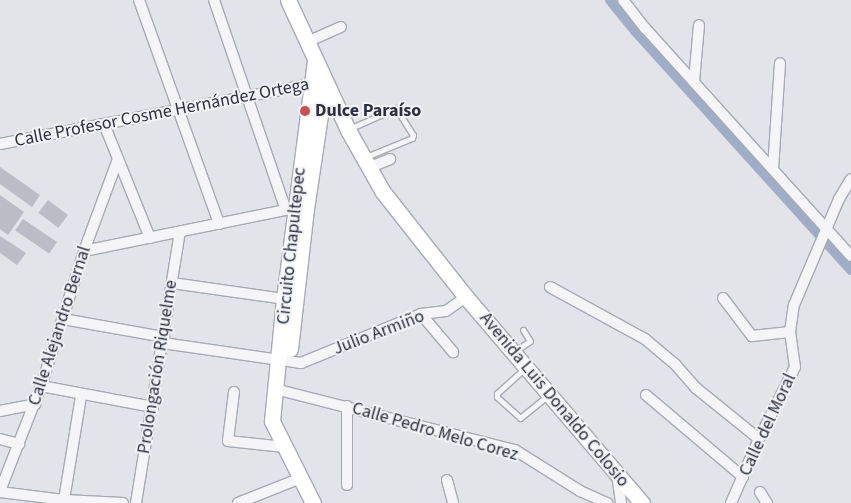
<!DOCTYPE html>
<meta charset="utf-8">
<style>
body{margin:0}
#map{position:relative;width:851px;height:503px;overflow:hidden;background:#e2e4ea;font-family:"Source Sans 3",sans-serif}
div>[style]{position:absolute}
.canal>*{height:10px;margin:-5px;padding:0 5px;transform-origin:5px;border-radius:5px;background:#a0adc7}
.building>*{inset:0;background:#babdc6;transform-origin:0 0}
.roads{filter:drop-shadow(1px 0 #a7aab4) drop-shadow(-1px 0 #a7aab4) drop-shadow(0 1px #a7aab4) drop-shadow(0 -1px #a7aab4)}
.service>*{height:5px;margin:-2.5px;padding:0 2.5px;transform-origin:2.5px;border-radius:2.5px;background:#f5f5f8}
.minor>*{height:10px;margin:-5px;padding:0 5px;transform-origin:5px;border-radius:5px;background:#f5f5f8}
.secondary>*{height:15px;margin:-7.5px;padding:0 7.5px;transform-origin:7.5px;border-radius:7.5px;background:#fff}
.dots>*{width:14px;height:14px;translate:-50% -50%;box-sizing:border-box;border:2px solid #f2f3f7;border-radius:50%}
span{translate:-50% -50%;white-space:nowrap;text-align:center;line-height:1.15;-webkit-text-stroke:4px #f2f3f7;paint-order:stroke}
.poi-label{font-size:18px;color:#2b3040;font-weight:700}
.left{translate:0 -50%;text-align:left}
.street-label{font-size:18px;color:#2b3040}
</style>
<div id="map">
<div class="canal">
<div style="left:610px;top:0;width:40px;rotate:51deg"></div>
<div style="left:635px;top:31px;width:322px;rotate:47.9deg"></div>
</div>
<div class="building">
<div style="clip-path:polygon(0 167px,40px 195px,32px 207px,0 184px)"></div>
<div style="clip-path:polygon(0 195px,24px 212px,8px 235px,0 229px)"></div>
<div style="left:48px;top:200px;width:25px;height:16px;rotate:37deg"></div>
<div style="left:23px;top:219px;width:41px;height:14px;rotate:34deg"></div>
<div style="clip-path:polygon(0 236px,26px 253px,17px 265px,0 253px)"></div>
</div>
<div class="roads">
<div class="service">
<div style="left:349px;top:129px;width:51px;rotate:-24.1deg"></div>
<div style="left:396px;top:108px;width:32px;rotate:58deg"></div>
<div style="left:413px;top:135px;width:3px;rotate:108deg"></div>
<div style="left:412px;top:138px;width:50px;rotate:157.6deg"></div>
<div style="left:514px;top:352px;width:19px;rotate:-35deg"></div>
<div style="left:530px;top:341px;width:13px;rotate:-122deg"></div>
<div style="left:524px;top:369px;width:36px;rotate:138deg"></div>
<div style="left:497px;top:393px;width:4px;rotate:90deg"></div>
<div style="left:497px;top:397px;width:31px;rotate:42deg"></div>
<div style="left:520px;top:418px;width:36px;rotate:-39deg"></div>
</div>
<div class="minor">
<div style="left:139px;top:0;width:238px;rotate:70.3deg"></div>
<div style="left:214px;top:0;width:222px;rotate:71.1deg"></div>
<div style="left:623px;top:0;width:36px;rotate:52deg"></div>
<div style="left:645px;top:28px;width:307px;rotate:47.9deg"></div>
<div style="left:307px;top:42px;width:37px;rotate:-24deg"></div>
<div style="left:694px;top:81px;width:56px;rotate:-84.9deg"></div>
<div style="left:104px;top:124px;width:123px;rotate:68deg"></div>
<div style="left:0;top:144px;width:322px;rotate:-10.9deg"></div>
<div style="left:368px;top:168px;width:24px;rotate:-22deg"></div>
<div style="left:773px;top:169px;width:106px;rotate:-86.2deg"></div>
<div style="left:84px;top:251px;width:211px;rotate:-11.5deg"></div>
<div style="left:172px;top:283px;width:113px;rotate:8.1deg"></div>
<div style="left:550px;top:287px;width:108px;rotate:28.7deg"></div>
<div style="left:645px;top:339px;width:39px;rotate:40deg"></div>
<div style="left:675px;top:364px;width:32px;rotate:49deg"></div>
<div style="left:696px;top:388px;width:81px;rotate:39deg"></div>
<div style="left:723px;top:298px;width:48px;rotate:52.7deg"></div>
<div style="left:752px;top:336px;width:38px;rotate:-6deg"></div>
<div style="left:421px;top:314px;width:50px;rotate:49.9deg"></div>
<div style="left:63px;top:319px;width:103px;rotate:10.1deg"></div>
<div style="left:163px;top:343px;width:118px;rotate:8.3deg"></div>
<div style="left:288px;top:361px;width:13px;rotate:9deg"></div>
<div style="left:301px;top:363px;width:130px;rotate:-22.2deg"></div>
<div style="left:421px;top:314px;width:25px;rotate:-7deg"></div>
<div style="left:446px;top:311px;width:24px;rotate:-35deg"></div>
<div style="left:41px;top:386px;width:114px;rotate:10.6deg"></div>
<div style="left:283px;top:391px;width:239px;rotate:14.3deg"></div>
<div style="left:515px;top:450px;width:77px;rotate:32.2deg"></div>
<div style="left:580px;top:491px;width:30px;rotate:24deg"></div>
<div style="left:234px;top:392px;width:49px;rotate:97deg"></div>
<div style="left:228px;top:441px;width:57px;rotate:6deg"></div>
<div style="left:646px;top:395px;width:127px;rotate:40.2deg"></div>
<div style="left:347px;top:406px;width:79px;rotate:90deg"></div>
<div style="left:0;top:411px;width:36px;rotate:-11deg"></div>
<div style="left:0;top:439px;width:20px;rotate:15deg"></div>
<div style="left:617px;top:474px;width:29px;rotate:82deg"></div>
<div style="left:447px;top:480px;width:24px;rotate:75deg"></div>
<div style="left:0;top:491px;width:113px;rotate:-68.7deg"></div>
<div style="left:41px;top:386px;width:142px;rotate:-72.3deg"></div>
<div style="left:84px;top:251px;width:98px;rotate:-69.7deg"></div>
<div style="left:0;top:492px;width:64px;rotate:7.1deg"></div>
<div style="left:64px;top:500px;width:59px;rotate:2.9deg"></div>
<div style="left:760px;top:492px;width:13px;rotate:58deg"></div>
<div style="left:64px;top:500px;width:105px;rotate:-80.7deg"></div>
<div style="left:136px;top:503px;width:275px;rotate:-80.8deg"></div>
<div style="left:238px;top:503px;width:68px;rotate:-21.6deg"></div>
<div style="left:731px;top:503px;width:70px;rotate:-66.4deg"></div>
<div style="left:759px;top:439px;width:80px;rotate:-63.4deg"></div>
<div style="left:795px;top:367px;width:35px;rotate:-98deg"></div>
<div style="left:790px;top:332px;width:27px;rotate:-82deg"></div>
<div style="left:794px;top:305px;width:115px;rotate:-67deg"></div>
<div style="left:839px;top:199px;width:23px;rotate:-59deg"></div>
</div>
<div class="secondary">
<div style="left:288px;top:0;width:143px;rotate:65.2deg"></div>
<div style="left:348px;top:130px;width:71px;rotate:60.6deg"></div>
<div style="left:383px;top:192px;width:134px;rotate:51.7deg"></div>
<div style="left:466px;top:297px;width:271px;rotate:49.5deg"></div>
<div style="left:290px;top:349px;width:141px;rotate:-83.5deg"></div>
<div style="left:306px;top:209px;width:128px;rotate:-81.5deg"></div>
<div style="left:313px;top:503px;width:92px;rotate:-116.6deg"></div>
<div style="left:272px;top:421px;width:123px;rotate:-84.4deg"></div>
<div style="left:284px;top:299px;width:240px;rotate:-82.6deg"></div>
</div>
</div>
<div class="dots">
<div style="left:305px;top:111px;background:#c65052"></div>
</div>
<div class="poi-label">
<span class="left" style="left:315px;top:111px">Dulce Paraíso</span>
</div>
<div class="street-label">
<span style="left:162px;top:113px;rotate:-11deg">Calle Profesor Cosme Hernández Ortega</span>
<span style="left:292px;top:246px;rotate:-84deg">Circuito Chapultepec</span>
<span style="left:60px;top:326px;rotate:-72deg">Calle Alejandro Bernal</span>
<span style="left:379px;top:333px;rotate:-21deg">Julio Armiño</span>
<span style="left:158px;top:367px;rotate:-81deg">Prolongación Riquelme</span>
<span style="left:554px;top:400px;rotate:50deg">Avenida Luis Donaldo Colosio</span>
<span style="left:768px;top:425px;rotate:-65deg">Calle del Moral</span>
<span style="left:435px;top:432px;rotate:16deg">Calle Pedro Melo Corez</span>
</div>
</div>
